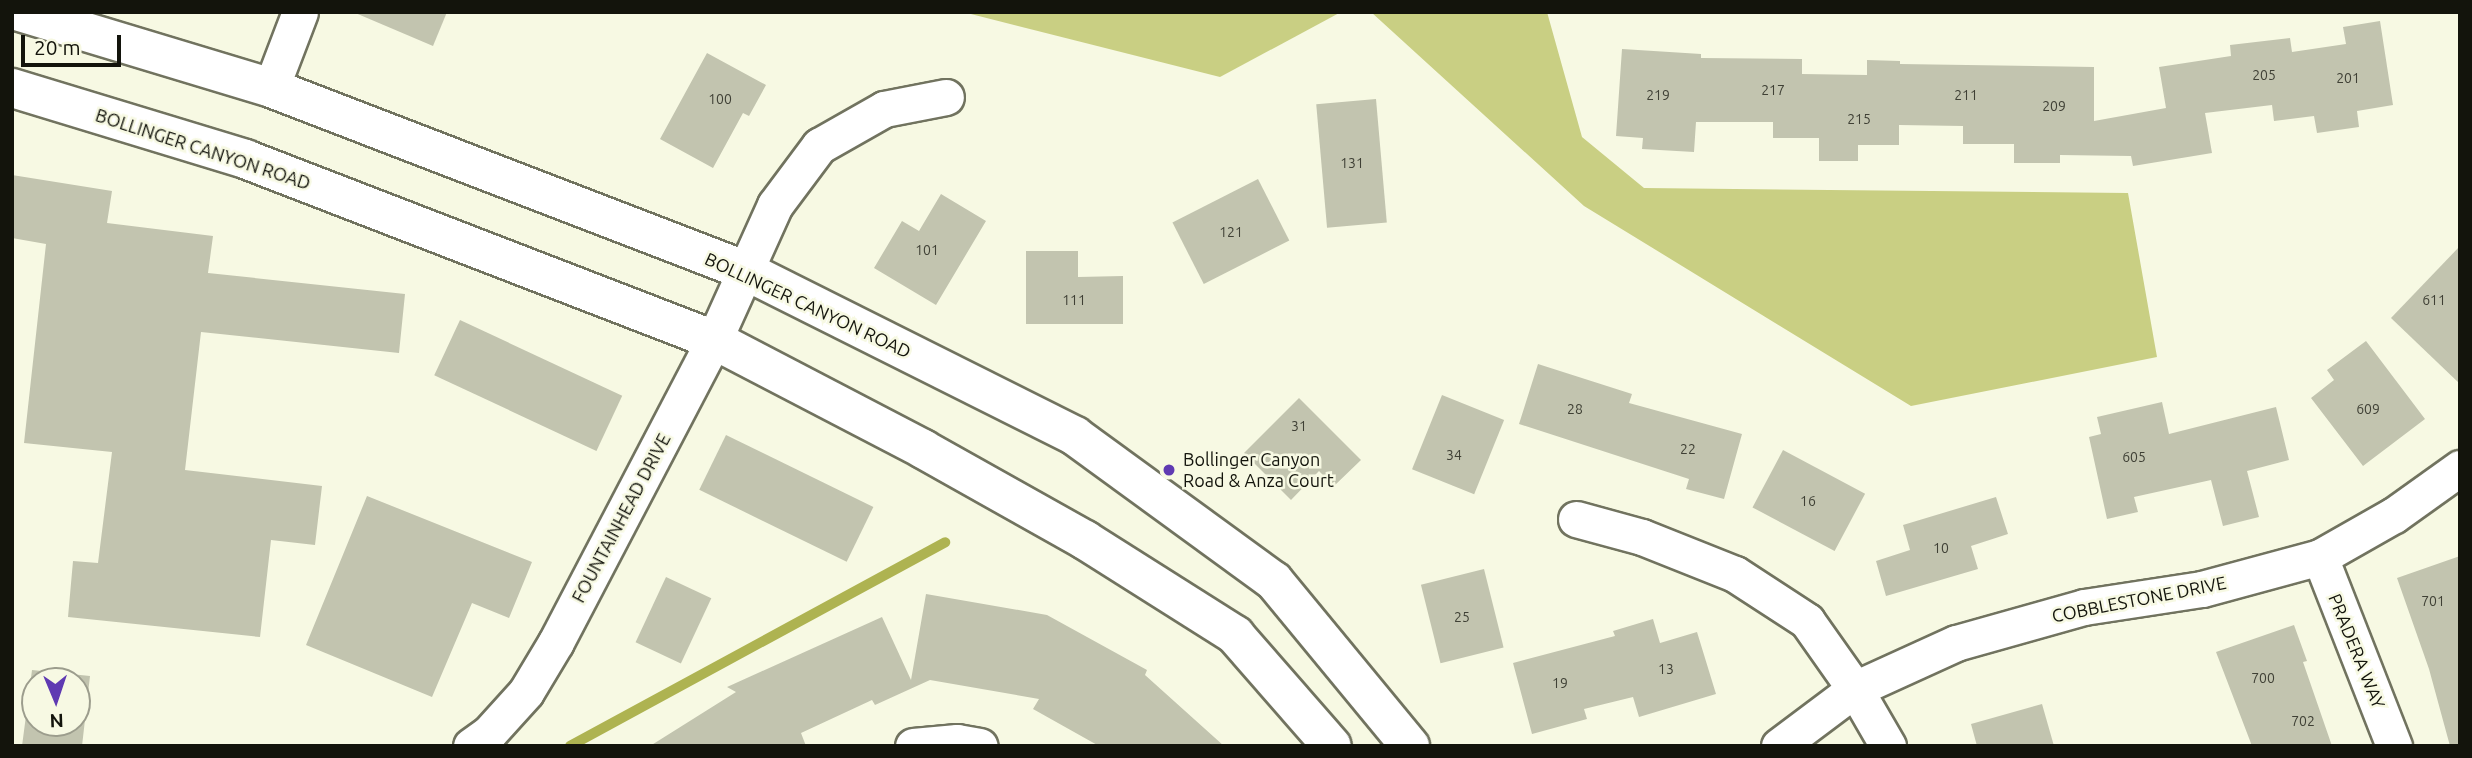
<!DOCTYPE html>
<style>
body{margin:0}
#map{position:relative;width:2472px;height:758px;overflow:hidden;background:#f7f9e3;font-family:Ubuntu,sans-serif}
div>[style]{position:absolute}
.green>*{inset:0;background:#c9cf83}
.stream>*{height:10px;margin:-5px;padding:0 5px;transform-origin:5px;border-radius:5px;background:#aeb351}
.building>*{inset:0;background:#c2c4af;transform-origin:0 0}
.roads{filter:drop-shadow(2px 0 #71735f) drop-shadow(-2px 0 #71735f) drop-shadow(0 2px #71735f) drop-shadow(0 -2px #71735f)}
.street>*{height:35px;margin:-17.5px;padding:0 17.5px;transform-origin:17.5px;border-radius:17.5px;background:#fff}
.secondary>*{height:38px;margin:-19px;padding:0 19px;transform-origin:19px;border-radius:19px;background:#fff}
.dots>*{width:19px;height:19px;translate:-50% -50%;box-sizing:border-box;border:4px solid #f7f9e3;border-radius:50%}
span{translate:-50% -50%;white-space:nowrap;text-align:center;line-height:1.15;-webkit-text-stroke:5px #f7f9e3;paint-order:stroke}
.number-label{font-size:14px;color:#3f4035}
.number-label span{-webkit-text-stroke-width:0}
.street-label{font-size:18px;color:#13140c}
.poi-label{font-size:18px;color:#13140c}
.left{translate:0 -50%;text-align:left}
.frame{position:absolute;inset:0;border:14px solid #13140c;pointer-events:none}
.north{position:absolute;left:21px;top:667px;width:70px;height:70px;box-sizing:border-box;background:#f7f9e3;border:2px solid #9c9d8d;border-radius:50%;rotate:178deg;font-size:19px;font-weight:700;line-height:28px;text-align:center;color:#13140c}
.north::after{content:'';display:block;margin:auto;width:24px;height:32px;background:#5f3ab2;clip-path:polygon(50% 0,100% 100%,50% 72%,0 100%)}
.scale{position:absolute;left:21px;top:35px;width:100px;height:32px;box-sizing:border-box;border:4px solid #13140c;border-top:0;padding-left:9px;font-size:21px;line-height:24px;white-space:nowrap;color:#13140c;-webkit-text-stroke:5px #f7f9e3;paint-order:stroke}
</style>
<div id="map">
<div class="green">
<div style="clip-path:polygon(963px 12px,1341px 12px,1220px 77px)"></div>
<div style="clip-path:polygon(1371px 12px,1547px 12px,1582px 137px,1644px 188px,2128px 193px,2157px 357px,1911px 406px,1584px 206px)"></div>
</div>
<div class="stream">
<div style="left:570px;top:746px;width:427px;rotate:-28.5deg"></div>
</div>
<div class="building">
<div style="clip-path:polygon(353px 12px,447px 12px,433px 46px)"></div>
<div style="clip-path:polygon(2380px 21px,2393px 105px,2357px 111px,2359px 127px,2317px 133px,2314px 116px,2274px 121px,2272px 105px,2205px 113px,2212px 153px,2133px 166px,2131px 156px,2060px 155px,2060px 163px,2014px 163px,2014px 144px,1963px 144px,1963px 126px,1899px 125px,1899px 145px,1858px 145px,1858px 161px,1819px 161px,1819px 138px,1773px 138px,1773px 122px,1696px 122px,1694px 152px,1642px 149px,1643px 138px,1616px 136px,1622px 49px,1701px 54px,1701px 58px,1802px 59px,1802px 74px,1867px 75px,1867px 60px,1900px 61px,1900px 64px,2094px 67px,2094px 121px,2166px 108px,2159px 67px,2231px 56px,2230px 45px,2290px 38px,2292px 52px,2346px 44px,2343px 27px)"></div>
<div style="clip-path:polygon(707px 53px,766px 85px,749px 116px,743px 113px,713px 168px,660px 139px)"></div>
<div style="left:1376px;top:99px;width:124px;height:60px;rotate:85deg"></div>
<div style="clip-path:polygon(12px 175px,112px 191px,107px 223px,213px 236px,208px 273px,405px 294px,399px 353px,201px 332px,185px 470px,322px 486px,315px 545px,271px 540px,260px 637px,68px 617px,73px 561px,98px 563px,112px 452px,24px 443px,46px 244px,12px 238px)"></div>
<div style="left:1258px;top:179px;width:69px;height:96px;rotate:63deg"></div>
<div style="clip-path:polygon(941px 194px,986px 221px,936px 305px,874px 268px,902px 221px,919px 231px)"></div>
<div style="clip-path:polygon(2460px 246px,2460px 384px,2391px 318px)"></div>
<div style="clip-path:polygon(1026px 251px,1078px 251px,1078px 277px,1123px 276px,1123px 324px,1026px 324px)"></div>
<div style="left:460px;top:320px;width:179px;height:61px;rotate:25deg"></div>
<div style="clip-path:polygon(2366px 341px,2425px 419px,2363px 466px,2311px 398px,2334px 380px,2327px 370px)"></div>
<div style="clip-path:polygon(1538px 364px,1632px 394px,1629px 403px,1742px 434px,1724px 499px,1686px 489px,1689px 479px,1519px 424px)"></div>
<div style="left:1442px;top:395px;width:67px;height:80px;rotate:22deg"></div>
<div style="clip-path:polygon(1299px 398px,1361px 460px,1334px 486px,1319px 471px,1291px 500px,1244px 453px)"></div>
<div style="clip-path:polygon(2162px 402px,2169px 434px,2276px 407px,2289px 460px,2247px 471px,2259px 517px,2223px 526px,2211px 480px,2134px 497px,2138px 512px,2107px 519px,2089px 437px,2101px 434px,2097px 417px)"></div>
<div style="left:726px;top:435px;width:164px;height:61px;rotate:26deg"></div>
<div style="left:1783px;top:450px;width:93px;height:65px;rotate:28deg"></div>
<div style="clip-path:polygon(367px 496px,532px 562px,509px 618px,472px 603px,432px 697px,306px 645px)"></div>
<div style="clip-path:polygon(1996px 497px,2008px 534px,1971px 546px,1978px 569px,1886px 596px,1876px 561px,1910px 550px,1903px 525px)"></div>
<div style="clip-path:polygon(2460px 556px,2460px 746px,2450px 746px,2429px 669px,2397px 578px)"></div>
<div style="left:1484px;top:569px;width:81px;height:65px;rotate:76deg"></div>
<div style="left:666px;top:577px;width:50px;height:72px;rotate:25deg"></div>
<div style="clip-path:polygon(926px 594px,1047px 615px,1147px 670px,1145px 675px,1224px 746px,1099px 746px,1033px 709px,1039px 699px,930px 680px,875px 705px,872px 700px,801px 733px,806px 746px,650px 746px,736px 692px,727px 687px,882px 617px,911px 680px)"></div>
<div style="clip-path:polygon(1653px 619px,1660px 643px,1697px 632px,1716px 694px,1639px 717px,1633px 697px,1584px 709px,1587px 719px,1532px 734px,1513px 663px,1615px 636px,1613px 631px)"></div>
<div style="clip-path:polygon(2294px 625px,2307px 661px,2303px 662px,2332px 746px,2252px 746px,2216px 652px)"></div>
<div style="clip-path:polygon(evenodd,32px 670px,90px 676px,82px 746px,22px 746px,32px 670px,35px 681px,77px 681px,77px 723px,35px 723px,35px 681px)"></div>
<div style="clip-path:polygon(2042px 704px,2054px 746px,1977px 746px,1971px 724px)"></div>
</div>
<div class="roads">
<div class="street">
<div style="left:271px;top:88px;width:81px;rotate:-69.1deg"></div>
<div style="left:1576px;top:519px;width:68px;rotate:15.3deg"></div>
<div style="left:1642px;top:537px;width:100px;rotate:21.7deg"></div>
<div style="left:1735px;top:574px;width:86px;rotate:33.1deg"></div>
<div style="left:1807px;top:621px;width:83px;rotate:54.8deg"></div>
<div style="left:1855px;top:689px;width:66px;rotate:59.9deg"></div>
<div style="left:2320px;top:557px;width:203px;rotate:68.6deg"></div>
<div style="left:471px;top:746px;width:22px;rotate:-36deg"></div>
<div style="left:489px;top:733px;width:55px;rotate:-47.9deg"></div>
<div style="left:526px;top:692px;width:58px;rotate:-59deg"></div>
<div style="left:556px;top:642px;width:341px;rotate:-62.4deg"></div>
<div style="left:714px;top:340px;width:148px;rotate:-65.7deg"></div>
<div style="left:775px;top:205px;width:74px;rotate:-53.3deg"></div>
<div style="left:819px;top:146px;width:75px;rotate:-29.6deg"></div>
<div style="left:884px;top:109px;width:63px;rotate:-11deg"></div>
<div style="left:913px;top:746px;width:44px;rotate:-5.2deg"></div>
<div style="left:957px;top:742px;width:23px;rotate:10deg"></div>
<div style="left:1779px;top:746px;width:95px;rotate:-36.9deg"></div>
<div style="left:1855px;top:689px;width:111px;rotate:-24.5deg"></div>
<div style="left:1956px;top:643px;width:133px;rotate:-15.7deg"></div>
<div style="left:2084px;top:607px;width:119px;rotate:-8.7deg"></div>
<div style="left:2202px;top:589px;width:122px;rotate:-15.2deg"></div>
<div style="left:2320px;top:557px;width:85px;rotate:-29.6deg"></div>
<div style="left:2394px;top:515px;width:81px;rotate:-35.5deg"></div>
</div>
<div class="secondary">
<div style="left:20px;top:12px;width:262px;rotate:16.8deg"></div>
<div style="left:271px;top:88px;width:507px;rotate:21.05deg"></div>
<div style="left:744px;top:270px;width:370px;rotate:26.6deg"></div>
<div style="left:1075px;top:436px;width:246px;rotate:36.1deg"></div>
<div style="left:1274px;top:581px;width:214px;rotate:50.5deg"></div>
<div style="left:12px;top:88px;width:244px;rotate:16.9deg"></div>
<div style="left:245px;top:159px;width:503px;rotate:21.1deg"></div>
<div style="left:714px;top:340px;width:236px;rotate:27.5deg"></div>
<div style="left:923px;top:449px;width:186px;rotate:29.3deg"></div>
<div style="left:1085px;top:540px;width:178px;rotate:32.3deg"></div>
<div style="left:1235px;top:635px;width:147px;rotate:48.9deg"></div>
</div>
</div>
<div class="dots">
<div style="left:1169px;top:470px;background:#5f3ab2"></div>
</div>
<div class="number-label">
<span style="left:2264px;top:75px">205</span>
<span style="left:2348px;top:78px">201</span>
<span style="left:1773px;top:90px">217</span>
<span style="left:1658px;top:95px">219</span>
<span style="left:1966px;top:95px">211</span>
<span style="left:720px;top:99px">100</span>
<span style="left:2054px;top:106px">209</span>
<span style="left:1859px;top:119px">215</span>
<span style="left:1352px;top:163px">131</span>
<span style="left:1231px;top:232px">121</span>
<span style="left:927px;top:250px">101</span>
<span style="left:1074px;top:300px">111</span>
<span style="left:2434px;top:300px">611</span>
<span style="left:1575px;top:409px">28</span>
<span style="left:2368px;top:409px">609</span>
<span style="left:1299px;top:426px">31</span>
<span style="left:1688px;top:449px">22</span>
<span style="left:1454px;top:455px">34</span>
<span style="left:2134px;top:457px">605</span>
<span style="left:1808px;top:501px">16</span>
<span style="left:1941px;top:548px">10</span>
<span style="left:2433px;top:601px">701</span>
<span style="left:1462px;top:617px">25</span>
<span style="left:1666px;top:669px">13</span>
<span style="left:2263px;top:678px">700</span>
<span style="left:1560px;top:683px">19</span>
<span style="left:2303px;top:721px">702</span>
</div>
<div class="street-label">
<span style="left:203px;top:149px;rotate:18deg">BOLLINGER CANYON ROAD</span>
<span style="left:808px;top:305px;rotate:25deg">BOLLINGER CANYON ROAD</span>
<span style="left:621px;top:518px;rotate:-62deg">FOUNTAINHEAD DRIVE</span>
<span style="left:2139px;top:599px;rotate:-11deg">COBBLESTONE DRIVE</span>
<span style="left:2357px;top:651px;rotate:68deg">PRADERA WAY</span>
</div>
<div class="poi-label">
<span class="left" style="left:1183px;top:470px">Bollinger Canyon<br>Road &amp; Anza Court</span>
</div>
<div class="frame"></div>
<div class="north">N</div>
<div class="scale">20 m</div>
</div>
